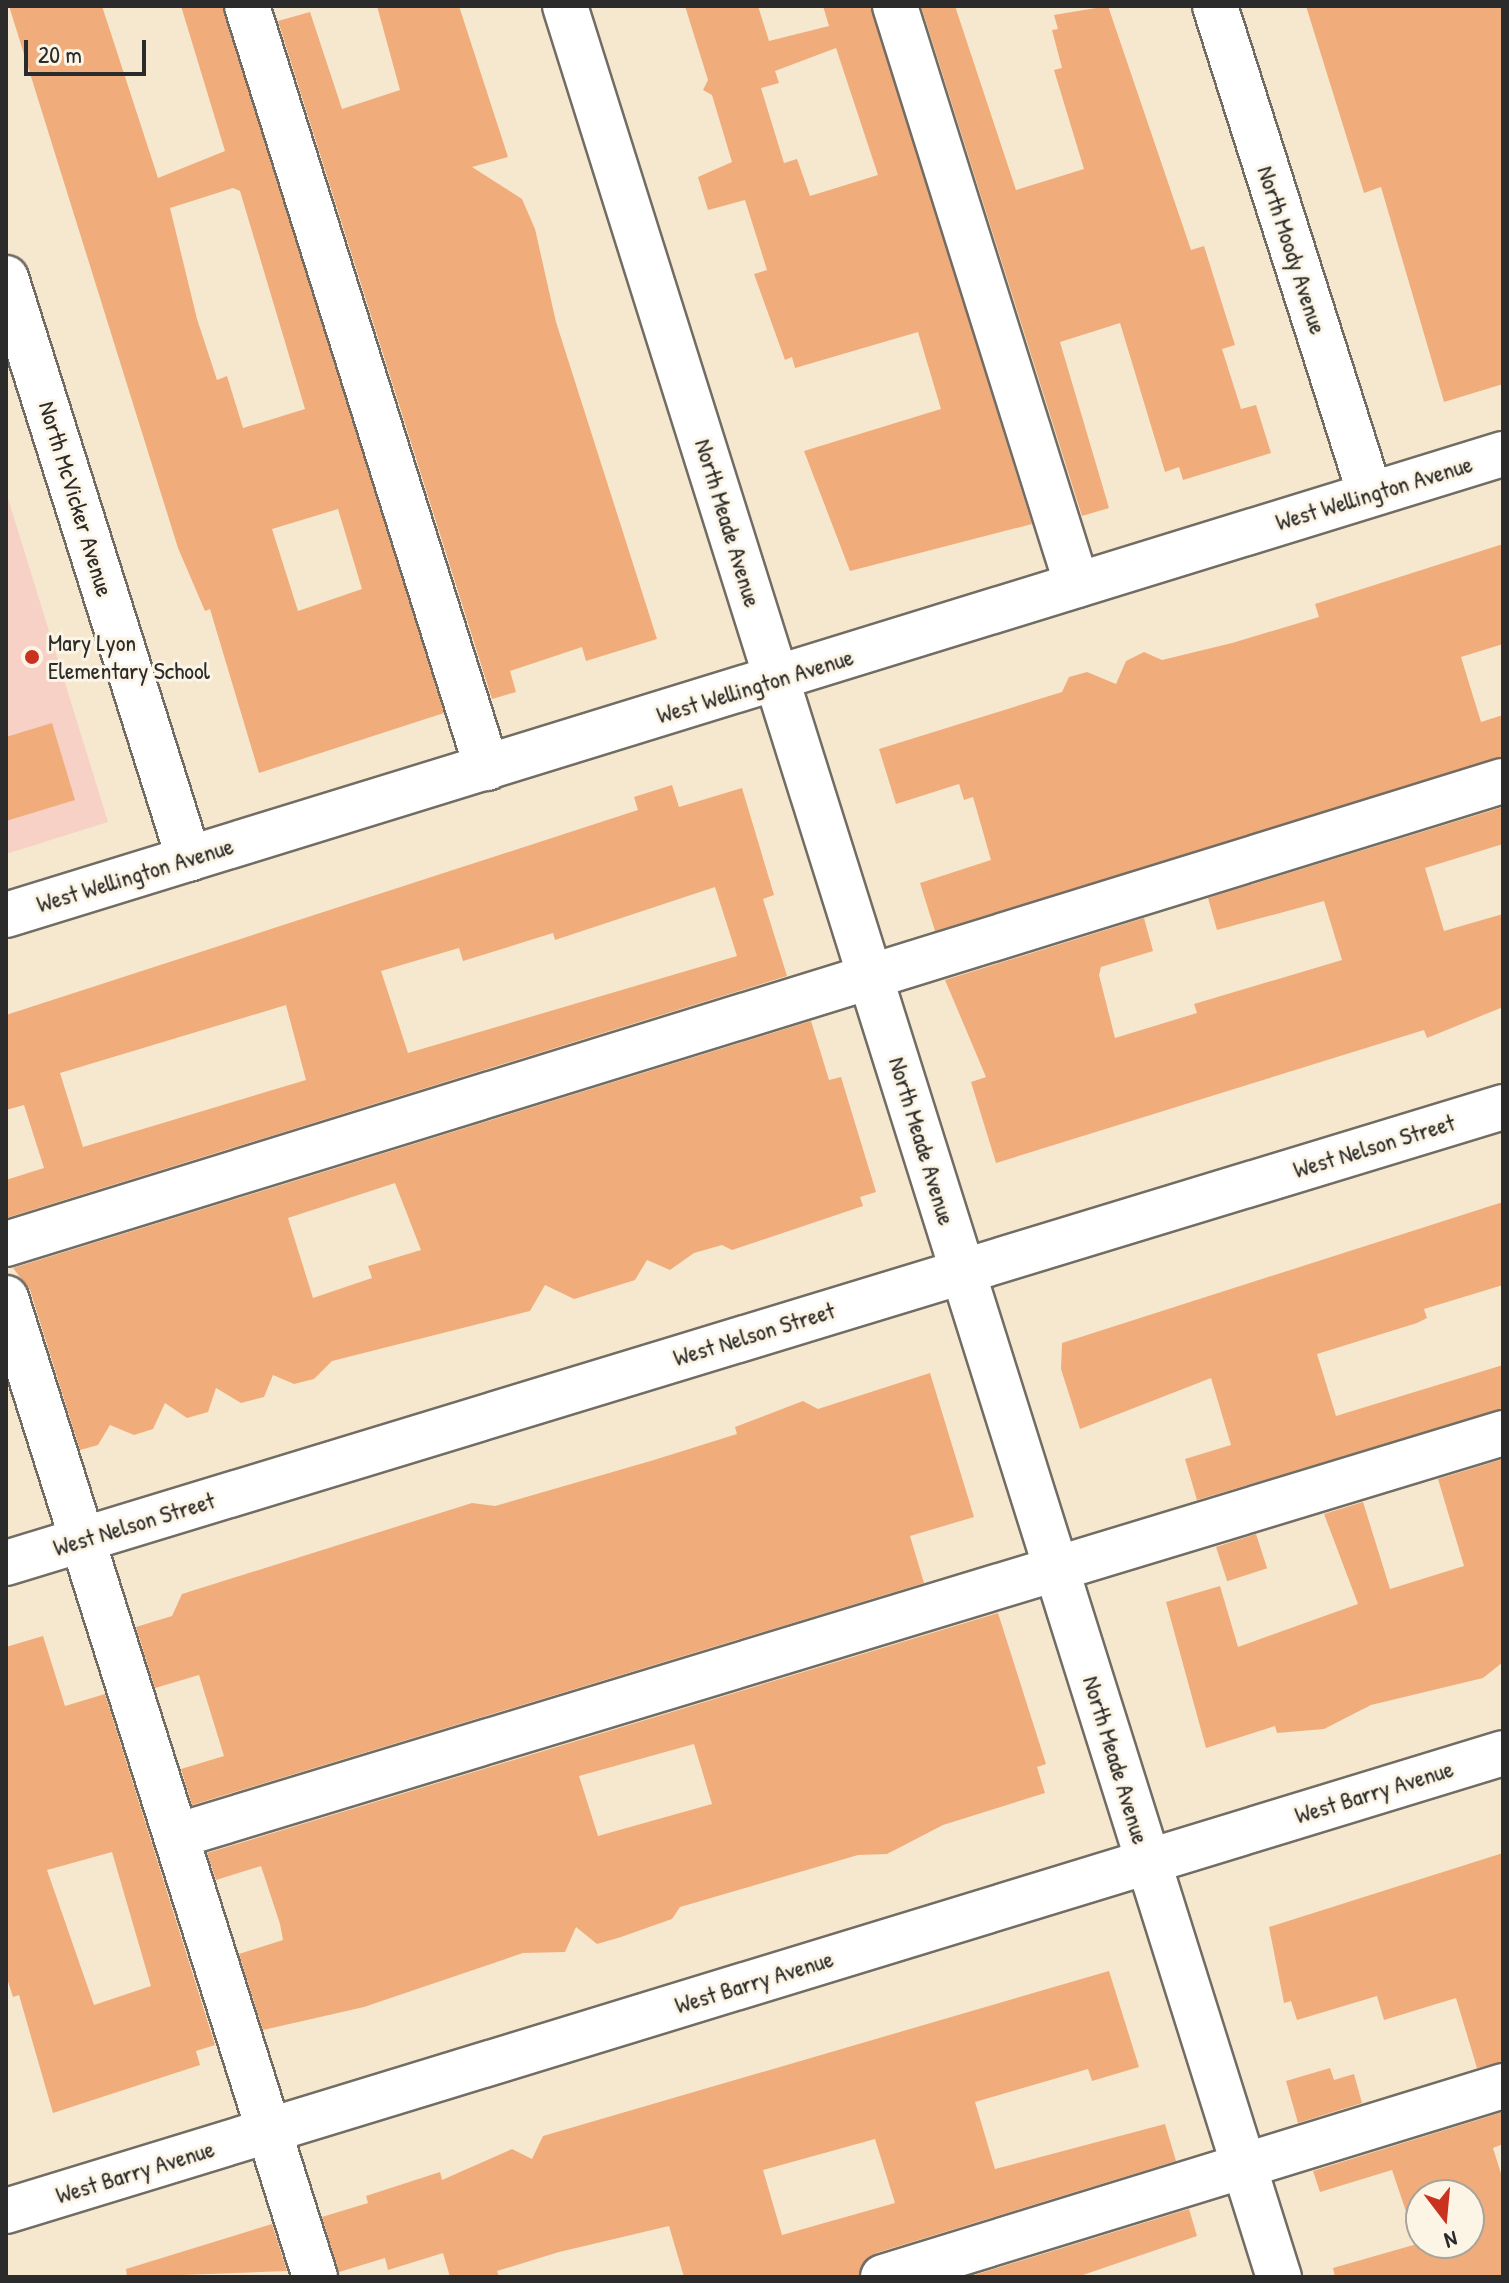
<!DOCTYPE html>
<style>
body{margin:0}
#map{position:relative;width:1509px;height:2283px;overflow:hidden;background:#f5e8ce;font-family:"Patrick Hand",sans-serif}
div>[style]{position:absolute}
.built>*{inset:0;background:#f7d1c6}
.building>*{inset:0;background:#f1ac7b;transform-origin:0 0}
.roads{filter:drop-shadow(2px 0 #726d64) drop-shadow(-2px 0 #726d64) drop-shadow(0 2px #726d64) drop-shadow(0 -2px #726d64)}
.minor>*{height:44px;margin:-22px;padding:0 22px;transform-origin:22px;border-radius:22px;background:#fff}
.dots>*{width:22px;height:22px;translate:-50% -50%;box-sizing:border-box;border:4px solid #fcf5e5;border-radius:50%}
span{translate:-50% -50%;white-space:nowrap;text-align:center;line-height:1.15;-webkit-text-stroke:6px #fcf5e5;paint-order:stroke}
.street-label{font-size:24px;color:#2b2b2b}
.poi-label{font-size:24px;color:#2b2b2b}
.left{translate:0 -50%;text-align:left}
.frame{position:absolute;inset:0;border:8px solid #2b2b2b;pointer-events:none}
.north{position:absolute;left:1405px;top:2179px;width:80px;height:80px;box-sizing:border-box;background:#fcf5e5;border:2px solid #a8a49b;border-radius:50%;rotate:164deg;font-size:22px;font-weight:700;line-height:32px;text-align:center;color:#2b2b2b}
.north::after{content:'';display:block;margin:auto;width:28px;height:36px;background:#c8321e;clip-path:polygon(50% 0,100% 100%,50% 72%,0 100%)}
.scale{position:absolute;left:24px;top:40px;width:122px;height:36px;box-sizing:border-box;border:4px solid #2b2b2b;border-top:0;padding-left:10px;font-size:24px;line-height:28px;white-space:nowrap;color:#2b2b2b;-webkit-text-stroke:6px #fcf5e5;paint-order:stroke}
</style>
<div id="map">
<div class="built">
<div style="clip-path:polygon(6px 492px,108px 822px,6px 854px)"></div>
</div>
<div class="building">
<div style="clip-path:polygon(evenodd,9px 6px,102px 6px,158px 178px,225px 151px,181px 6px,223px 6px,444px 713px,259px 773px,210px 609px,205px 611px,178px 548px,9px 6px,233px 188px,240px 191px,305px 409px,243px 428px,227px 376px,217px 380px,197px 319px,170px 208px,233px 188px,9px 6px,338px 509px,362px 589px,298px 611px,272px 529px,338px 509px)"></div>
<div style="clip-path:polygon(377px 6px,459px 6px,508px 157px,472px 167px,522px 199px,535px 229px,556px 322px,657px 639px,586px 661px,582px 647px,510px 671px,516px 692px,492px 699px,278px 21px,310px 12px,342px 109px,400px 90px)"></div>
<div style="clip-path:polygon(evenodd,685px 6px,758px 6px,769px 41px,829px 26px,823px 6px,871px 6px,1032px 524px,850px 571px,804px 451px,941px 409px,918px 332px,795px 368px,792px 357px,785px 360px,754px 274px,767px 270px,745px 200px,708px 210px,698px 177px,732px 162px,712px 95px,703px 90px,708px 80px,685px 6px,836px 48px,878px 175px,810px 196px,797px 159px,784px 163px,761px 88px,779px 83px,775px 71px,836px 48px)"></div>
<div style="clip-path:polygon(921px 6px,955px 6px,1016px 190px,1084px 169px,1054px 70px,1062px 68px,1052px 30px,1058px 29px,1054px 15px,1108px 6px,1191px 250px,1204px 246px,1235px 345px,1222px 349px,1241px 409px,1256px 405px,1271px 453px,1183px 480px,1179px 467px,1165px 472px,1120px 323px,1060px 342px,1109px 508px,1082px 516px)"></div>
<div style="clip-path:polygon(1306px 6px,1503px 6px,1503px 384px,1444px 402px,1381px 187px,1364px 193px)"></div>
<div style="clip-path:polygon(1503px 544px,1503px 644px,1461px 657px,1481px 722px,1503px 715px,1503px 757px,935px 931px,920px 883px,991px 860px,973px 797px,964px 800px,959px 784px,896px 804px,879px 749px,1062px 692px,1069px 677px,1087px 672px,1116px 684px,1126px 661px,1144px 652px,1162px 660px,1232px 643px,1319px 617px,1315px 604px)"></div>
<div style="clip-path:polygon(52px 723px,75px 800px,6px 821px,6px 737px)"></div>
<div style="clip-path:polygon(evenodd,672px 785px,679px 807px,742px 788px,774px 895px,763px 899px,787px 976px,6px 1218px,6px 1180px,44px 1168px,24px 1105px,6px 1110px,6px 1015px,638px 810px,634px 797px,672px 785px,715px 887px,737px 956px,408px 1053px,381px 971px,459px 948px,463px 961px,553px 933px,555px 940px,715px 887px,672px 785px,286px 1005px,306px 1080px,83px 1147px,60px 1073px,286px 1005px)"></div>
<div style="clip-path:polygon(1503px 807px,1503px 844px,1425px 868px,1444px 931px,1503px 914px,1503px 1007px,1427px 1038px,1424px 1030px,996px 1163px,971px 1082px,986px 1077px,945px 980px,1144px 918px,1153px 951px,1101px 967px,1099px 975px,1115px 1038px,1197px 1013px,1194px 1004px,1342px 960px,1324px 901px,1217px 930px,1208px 898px)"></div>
<div style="clip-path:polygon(evenodd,811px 1021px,829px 1080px,841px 1077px,876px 1192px,860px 1197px,863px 1206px,732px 1250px,722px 1245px,694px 1253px,670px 1270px,647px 1260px,635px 1280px,574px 1299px,545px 1285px,530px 1311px,332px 1361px,314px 1379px,294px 1384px,273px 1375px,264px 1397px,241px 1403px,216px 1388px,208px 1412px,187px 1418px,165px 1403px,153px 1429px,134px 1435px,110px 1425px,98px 1445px,80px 1450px,30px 1290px,13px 1268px,811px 1021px,395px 1183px,421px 1250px,368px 1266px,372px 1278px,313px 1298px,288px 1218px,395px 1183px)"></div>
<div style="clip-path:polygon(1503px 1202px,1503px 1285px,1424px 1309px,1427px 1318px,1417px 1323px,1317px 1354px,1336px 1416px,1503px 1365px,1503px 1409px,1197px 1500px,1185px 1459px,1231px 1445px,1211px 1378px,1080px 1429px,1061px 1369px,1062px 1343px)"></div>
<div style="clip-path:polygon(930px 1373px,974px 1517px,910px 1536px,924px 1583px,192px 1805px,181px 1769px,224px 1756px,199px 1675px,155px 1688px,136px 1627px,172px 1616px,182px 1594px,472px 1503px,495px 1506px,654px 1460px,737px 1434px,735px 1427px,803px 1401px,818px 1409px)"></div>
<div style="clip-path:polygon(1503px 1459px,1503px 1662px,1483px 1678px,1371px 1705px,1324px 1729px,1277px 1733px,1275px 1726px,1206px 1748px,1166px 1602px,1220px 1586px,1238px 1647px,1358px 1604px,1324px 1514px,1363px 1502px,1390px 1589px,1464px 1566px,1438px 1479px)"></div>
<div style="left:1256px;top:1534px;width:36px;height:42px;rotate:72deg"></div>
<div style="clip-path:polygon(evenodd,998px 1613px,1046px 1764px,1037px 1767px,1045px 1793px,943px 1825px,887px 1854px,858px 1855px,680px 1907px,672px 1919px,621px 1937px,597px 1944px,576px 1927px,565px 1952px,523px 1953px,364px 2007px,263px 2030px,239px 1954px,283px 1940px,280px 1924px,261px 1866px,216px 1880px,207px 1853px,998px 1613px,694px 1744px,712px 1804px,598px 1836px,579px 1776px,694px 1744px)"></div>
<div style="clip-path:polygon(evenodd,43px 1636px,65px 1706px,105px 1694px,215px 2045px,196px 2051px,200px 2065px,53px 2113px,19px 1995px,13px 1997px,6px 1975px,6px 1647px,43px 1636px,112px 1852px,151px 1986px,94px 2005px,47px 1870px,112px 1852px)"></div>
<div style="clip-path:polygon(1503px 1853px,1503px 2062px,1477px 2068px,1456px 1998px,1384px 2020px,1377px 1996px,1297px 2020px,1291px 2001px,1284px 2003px,1269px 1927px)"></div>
<div style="clip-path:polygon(evenodd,1109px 1971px,1139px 2067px,1092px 2081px,1088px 2069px,975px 2102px,995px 2169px,1165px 2124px,1176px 2161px,876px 2253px,859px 2277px,684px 2277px,669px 2226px,559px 2252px,497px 2271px,499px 2277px,450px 2277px,443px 2253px,388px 2270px,385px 2258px,339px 2272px,322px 2217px,368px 2203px,366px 2196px,440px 2172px,442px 2180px,512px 2149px,532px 2159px,543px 2136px,1109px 1971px,875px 2139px,895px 2203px,782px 2235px,763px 2170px,875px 2139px)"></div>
<div style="clip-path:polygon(1330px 2068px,1334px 2080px,1354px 2074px,1362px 2103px,1298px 2123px,1286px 2081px)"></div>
<div style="clip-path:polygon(evenodd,1503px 2112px,1503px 2144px,1493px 2148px,1503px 2180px,1503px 2277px,1335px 2277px,1333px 2268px,1417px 2244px,1392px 2170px,1320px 2192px,1313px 2171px,1503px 2112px,1421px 2195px,1469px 2195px,1469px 2243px,1421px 2243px,1421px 2195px)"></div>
<div style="clip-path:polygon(1189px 2209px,1197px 2236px,1077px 2277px,968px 2277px)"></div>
<div style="clip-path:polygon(272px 2224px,287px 2271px,127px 2277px,126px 2269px)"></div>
</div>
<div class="roads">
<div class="minor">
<div style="left:247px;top:6px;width:799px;rotate:72.52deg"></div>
<div style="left:565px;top:6px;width:2381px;rotate:72.55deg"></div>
<div style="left:895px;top:6px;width:607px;rotate:72.55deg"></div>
<div style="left:1215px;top:6px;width:512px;rotate:72.38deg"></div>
<div style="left:6px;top:278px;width:609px;rotate:72.52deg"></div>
<div style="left:6px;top:915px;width:1566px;rotate:-17.12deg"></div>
<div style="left:6px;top:1244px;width:1567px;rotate:-17.19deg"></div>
<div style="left:6px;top:1298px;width:1027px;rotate:72.48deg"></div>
<div style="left:6px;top:1563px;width:1565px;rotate:-16.94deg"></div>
<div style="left:176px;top:1836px;width:1387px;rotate:-16.89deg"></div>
<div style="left:6px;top:2211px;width:1565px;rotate:-17.01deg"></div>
<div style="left:883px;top:2277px;width:649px;rotate:-17.12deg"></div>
</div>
</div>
<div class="dots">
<div style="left:32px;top:657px;background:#c8321e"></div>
</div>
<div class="street-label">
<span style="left:1292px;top:250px;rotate:72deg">North Moody Avenue</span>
<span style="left:1374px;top:493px;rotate:-17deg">West Wellington Avenue</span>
<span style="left:76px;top:499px;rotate:73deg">North McVicker Avenue</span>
<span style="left:728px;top:523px;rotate:73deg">North Meade Avenue</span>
<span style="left:755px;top:686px;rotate:-17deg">West Wellington Avenue</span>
<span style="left:135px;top:875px;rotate:-17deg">West Wellington Avenue</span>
<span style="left:922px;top:1141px;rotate:73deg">North Meade Avenue</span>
<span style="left:1374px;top:1146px;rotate:-17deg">West Nelson Street</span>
<span style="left:754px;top:1334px;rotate:-17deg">West Nelson Street</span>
<span style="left:134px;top:1524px;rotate:-17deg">West Nelson Street</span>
<span style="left:1116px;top:1760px;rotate:73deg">North Meade Avenue</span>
<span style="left:1374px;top:1792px;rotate:-17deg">West Barry Avenue</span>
<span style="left:754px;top:1982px;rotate:-17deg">West Barry Avenue</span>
<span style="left:135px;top:2172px;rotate:-17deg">West Barry Avenue</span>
</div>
<div class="poi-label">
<span class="left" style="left:48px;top:657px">Mary Lyon<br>Elementary School</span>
</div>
<div class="frame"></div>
<div class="north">N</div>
<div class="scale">20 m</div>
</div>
